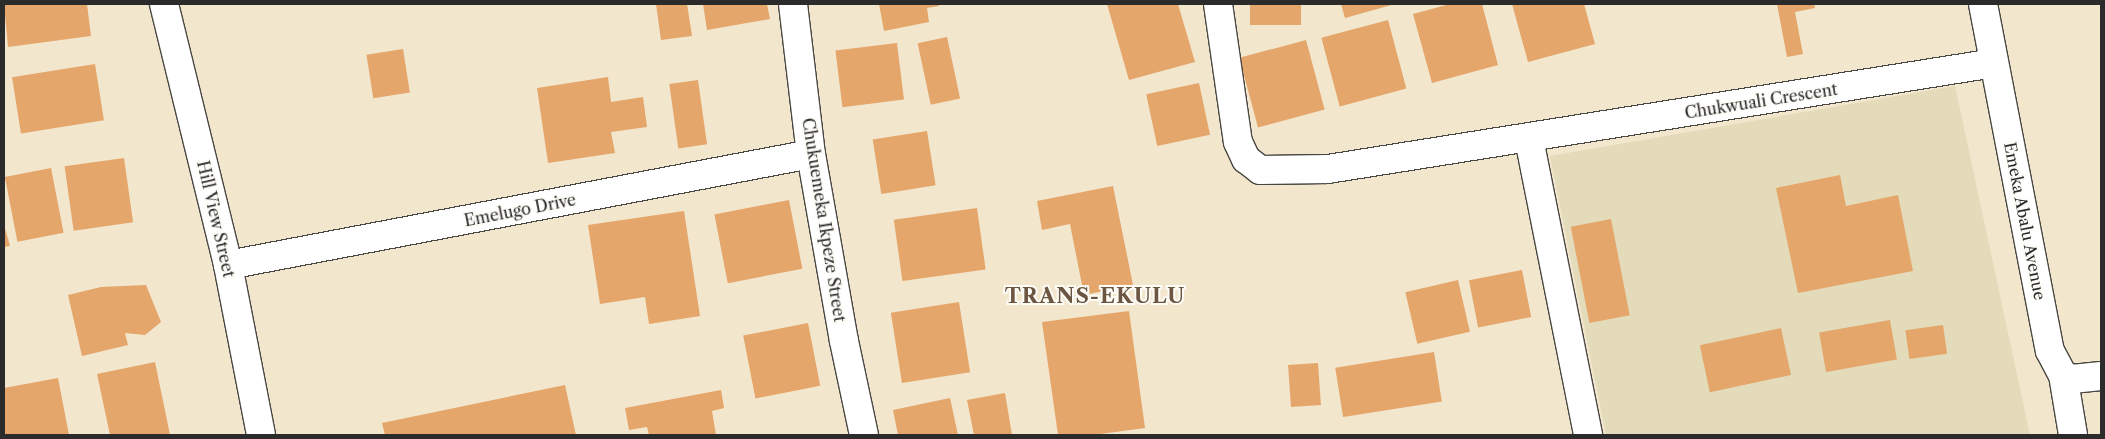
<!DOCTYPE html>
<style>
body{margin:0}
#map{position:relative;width:2105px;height:439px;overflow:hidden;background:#f2e6cd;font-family:"Libre Caslon Text",serif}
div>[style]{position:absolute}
.built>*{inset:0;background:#e3dbba}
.building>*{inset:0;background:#e5a66b;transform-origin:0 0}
.roads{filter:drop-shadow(1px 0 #494743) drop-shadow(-1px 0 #494743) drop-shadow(0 1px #494743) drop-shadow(0 -1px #494743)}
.minor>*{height:28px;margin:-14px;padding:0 14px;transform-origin:14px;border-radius:14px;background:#fff}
span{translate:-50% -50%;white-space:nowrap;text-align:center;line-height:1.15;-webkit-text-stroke:4px #fdfcf7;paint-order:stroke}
.street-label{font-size:16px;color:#2b2b2b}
.district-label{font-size:21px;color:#6c5641;font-weight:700;letter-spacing:1px}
.frame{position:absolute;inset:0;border:5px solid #2b2b2b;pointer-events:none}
</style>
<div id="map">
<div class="built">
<div style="clip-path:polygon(1955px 86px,2030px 435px,1606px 435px,1550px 156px)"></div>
</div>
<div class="building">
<div style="clip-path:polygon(4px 4px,87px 4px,91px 36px,8px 47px)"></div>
<div style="clip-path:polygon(656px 4px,687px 4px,692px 36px,661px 40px)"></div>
<div style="clip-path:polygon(703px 4px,767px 4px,770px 19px,707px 30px)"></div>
<div style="clip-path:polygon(879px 4px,938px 4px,939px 6px,927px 8px,929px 22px,884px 31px)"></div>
<div style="clip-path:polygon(1107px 4px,1178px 4px,1195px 62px,1129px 80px)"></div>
<div style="left:1250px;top:4px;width:51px;height:21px"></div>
<div style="clip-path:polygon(1341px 4px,1395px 4px,1345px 18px)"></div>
<div style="clip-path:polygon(1450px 4px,1482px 4px,1498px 65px,1432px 83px,1413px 14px)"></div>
<div style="clip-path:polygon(1512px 4px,1584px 4px,1595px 44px,1528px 62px)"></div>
<div style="clip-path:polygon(1777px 4px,1814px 4px,1815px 8px,1795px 12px,1803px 54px,1787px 57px)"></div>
<div style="left:1388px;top:20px;width:71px;height:69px;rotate:75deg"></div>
<div style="left:947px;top:37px;width:63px;height:30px;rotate:78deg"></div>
<div style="left:1306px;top:40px;width:72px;height:69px;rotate:75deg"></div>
<div style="left:897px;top:43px;width:57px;height:62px;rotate:83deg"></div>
<div style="left:403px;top:49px;width:44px;height:37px;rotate:81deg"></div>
<div style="left:95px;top:64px;width:57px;height:84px;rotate:81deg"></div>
<div style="clip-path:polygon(608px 77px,611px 102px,643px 97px,647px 127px,611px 132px,615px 153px,548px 163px,537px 88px)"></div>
<div style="left:698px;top:80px;width:65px;height:29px;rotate:82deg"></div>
<div style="left:1199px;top:83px;width:53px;height:54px;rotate:78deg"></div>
<div style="left:927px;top:131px;width:55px;height:55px;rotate:81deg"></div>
<div style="left:124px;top:158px;width:65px;height:60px;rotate:82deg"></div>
<div style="left:51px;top:168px;width:66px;height:47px;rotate:79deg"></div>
<div style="clip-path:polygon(1840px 175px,1846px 206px,1898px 195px,1913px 271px,1798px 293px,1776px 188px)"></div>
<div style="clip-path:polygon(1113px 186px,1133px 285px,1084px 295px,1070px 224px,1042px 230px,1037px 201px)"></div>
<div style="left:789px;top:200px;width:70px;height:76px;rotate:79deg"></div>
<div style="left:977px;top:208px;width:62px;height:84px;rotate:82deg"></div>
<div style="clip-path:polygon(684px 211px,700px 316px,649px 324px,645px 297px,600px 304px,588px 225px)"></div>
<div style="left:1611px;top:219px;width:98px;height:41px;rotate:79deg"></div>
<div style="clip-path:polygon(4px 225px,10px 246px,4px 247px)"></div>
<div style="left:1522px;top:270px;width:48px;height:54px;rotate:79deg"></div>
<div style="left:1458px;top:280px;width:53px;height:54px;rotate:77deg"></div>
<div style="clip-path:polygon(146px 285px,161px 322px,145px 335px,125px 333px,128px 345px,82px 356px,68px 295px,101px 287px)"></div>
<div style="left:959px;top:302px;width:71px;height:69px;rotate:81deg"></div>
<div style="clip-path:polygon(1129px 311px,1145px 428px,1093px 435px,1058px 435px,1042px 322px)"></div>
<div style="left:1890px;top:320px;width:40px;height:72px;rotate:80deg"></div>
<div style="left:808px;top:323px;width:64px;height:66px;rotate:79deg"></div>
<div style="left:1943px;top:325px;width:29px;height:38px;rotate:82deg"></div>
<div style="left:1781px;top:328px;width:48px;height:83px;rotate:78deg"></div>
<div style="left:1434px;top:352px;width:50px;height:100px;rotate:81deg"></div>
<div style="clip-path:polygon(155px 362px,170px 435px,110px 435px,97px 374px)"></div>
<div style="left:1318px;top:363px;width:42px;height:30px;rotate:86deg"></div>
<div style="clip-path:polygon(58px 378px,69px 435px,4px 435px,4px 388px)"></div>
<div style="clip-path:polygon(565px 385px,576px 435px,385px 435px,382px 423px)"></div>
<div style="clip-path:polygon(721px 390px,724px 408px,712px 411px,716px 435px,649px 435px,647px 427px,629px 430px,625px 408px)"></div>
<div style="clip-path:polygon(1005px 393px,1012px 435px,974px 435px,967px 400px)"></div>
<div style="clip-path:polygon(950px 398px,958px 435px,898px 435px,893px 410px)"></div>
</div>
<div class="roads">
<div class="minor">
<div style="left:164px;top:4px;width:269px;rotate:76.2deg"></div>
<div style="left:228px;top:265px;width:173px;rotate:79deg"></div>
<div style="left:793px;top:4px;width:151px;rotate:83.2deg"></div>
<div style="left:811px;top:154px;width:190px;rotate:80deg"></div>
<div style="left:844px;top:341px;width:96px;rotate:78deg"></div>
<div style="left:1218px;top:4px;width:139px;rotate:81.8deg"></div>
<div style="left:1238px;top:142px;width:19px;rotate:65deg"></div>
<div style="left:1246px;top:159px;width:18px;rotate:38deg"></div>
<div style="left:1260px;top:170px;width:68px;rotate:-0.8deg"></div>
<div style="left:1328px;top:169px;width:674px;rotate:-9.04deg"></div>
<div style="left:1983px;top:4px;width:353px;rotate:79.1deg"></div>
<div style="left:2050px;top:351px;width:27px;rotate:62deg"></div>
<div style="left:2063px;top:375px;width:61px;rotate:80.5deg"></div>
<div style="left:1529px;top:139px;width:302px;rotate:78.7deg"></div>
<div style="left:228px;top:265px;width:593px;rotate:-10.78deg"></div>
<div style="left:2063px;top:375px;width:10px;rotate:24deg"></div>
<div style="left:2072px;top:379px;width:29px;rotate:-6deg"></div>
</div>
</div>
<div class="street-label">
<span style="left:1761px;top:101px;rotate:-9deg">Chukwuali Crescent</span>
<span style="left:520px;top:210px;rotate:-11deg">Emelugo Drive</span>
<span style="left:216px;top:219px;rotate:77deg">Hill View Street</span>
<span style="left:824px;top:220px;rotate:81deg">Chukuemeka Ikpeze Street</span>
<span style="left:2025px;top:221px;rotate:79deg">Emeka Abalu Avenue</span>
</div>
<div class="district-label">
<span style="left:1095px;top:296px">TRANS-EKULU</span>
</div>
<div class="frame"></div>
</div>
